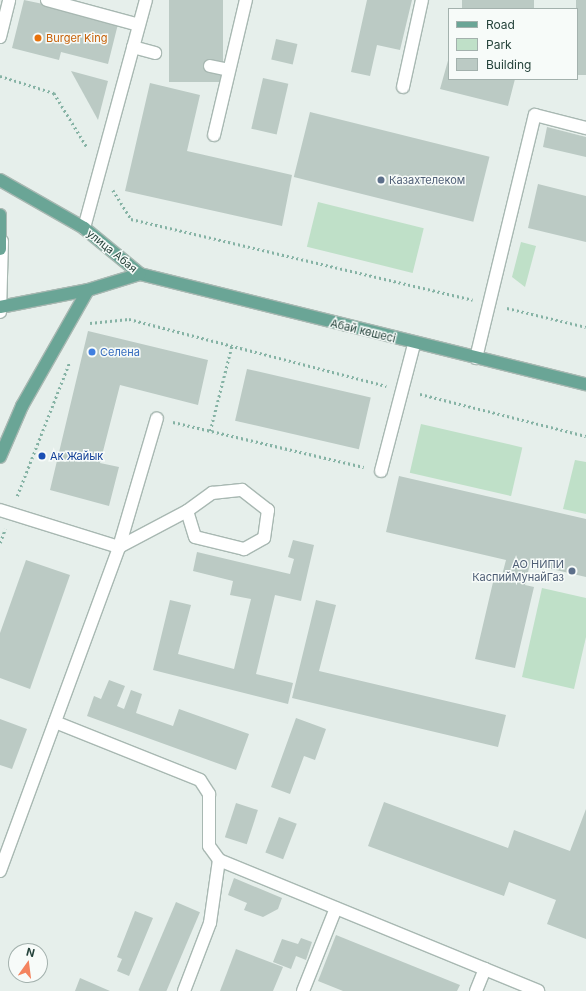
<!DOCTYPE html>
<meta charset="utf-8">
<style>
body{margin:0}
#map{position:relative;width:586px;height:991px;overflow:hidden;background:#e6efeb;font-family:Inter,sans-serif}
div>[style]{position:absolute}
.green>*{inset:0;background:#bfe0c8;transform-origin:0 0}
.building>*{inset:0;background:#bbcac4;transform-origin:0 0}
.path>*{height:2.5px;margin-top:-1.25px;transform-origin:0;background:repeating-linear-gradient(90deg,#86b3a5 0 2px,transparent 0 5px)}
.roads{filter:drop-shadow(1px 0 #a8b8b2) drop-shadow(-1px 0 #a8b8b2) drop-shadow(0 1px #a8b8b2) drop-shadow(0 -1px #a8b8b2)}
.service>*{height:12px;margin:-6px;padding:0 6px;transform-origin:6px;border-radius:6px;background:#fff}
.tertiary>*{height:12px;margin:-6px;padding:0 6px;transform-origin:6px;border-radius:6px;background:#fff}
.primary>*{height:12px;margin:-6px;padding:0 6px;transform-origin:6px;border-radius:6px;background:#6aa596}
.dots>*{width:11px;height:11px;translate:-50% -50%;box-sizing:border-box;border:2px solid #f7fbf9;border-radius:50%}
span{translate:-50% -50%;white-space:nowrap;text-align:center;line-height:1.15;-webkit-text-stroke:3px #f7fbf9;paint-order:stroke}
.food-label{font-size:11px;color:#c56008}
.left{translate:0 -50%;text-align:left}
.service-label{font-size:11px;color:#4e5e75}
.right{translate:-100% -50%;text-align:right}
.street-label{font-size:11px;color:#24423a}
.shop-label{font-size:11px;color:#366cbe}
.transit-label{font-size:11px;color:#164399}
.legend{position:absolute;left:448px;top:8px;width:130px;height:72px;box-sizing:border-box;background:#f7fbf9;border:1px solid #a3b1ad;margin:0;padding:5px 7px;list-style:none;font-size:12px;color:#24423a}
.legend li{display:flex;align-items:center;gap:8px;height:20px}
.legend b{width:20px;border:1px solid #a3b1ad}
.north{position:absolute;left:8px;top:943px;width:40px;height:40px;box-sizing:border-box;background:#f7fbf9;border:1px solid #a3b1ad;border-radius:50%;rotate:14deg;font-size:11px;font-weight:700;line-height:16px;text-align:center;color:#24423a}
.north::after{content:'';display:block;margin:auto;width:14px;height:18px;background:#f4845f;clip-path:polygon(50% 0,100% 100%,50% 72%,0 100%)}
</style>
<div id="map">
<div class="green">
<div style="left:318px;top:202px;width:109px;height:46px;rotate:14deg"></div>
<div style="clip-path:polygon(521px 242px,536px 246px,525px 287px,512px 277px)"></div>
<div style="left:421px;top:424px;width:104px;height:50px;rotate:13deg"></div>
<div style="clip-path:polygon(575px 460px,586px 462px,586px 514px,563px 509px)"></div>
<div style="clip-path:polygon(542px 588px,586px 598px,586px 637px,574px 689px,522px 677px)"></div>
</div>
<div class="building">
<div style="clip-path:polygon(24px 0,119px 20px,108px 64px,61px 52px,59px 60px,12px 48px)"></div>
<div style="left:169px;top:0;width:54px;height:82px"></div>
<div style="clip-path:polygon(367px 0,412px 0,400px 50px,377px 45px,370px 76px,351px 72px)"></div>
<div style="left:462px;top:0;width:72px;height:9px"></div>
<div style="left:576px;top:0;width:10px;height:75px"></div>
<div style="left:276px;top:39px;width:22px;height:21px;rotate:13deg"></div>
<div style="clip-path:polygon(449px 57px,449px 79px,515px 79px,508px 106px,440px 89px)"></div>
<div style="clip-path:polygon(71px 71px,108px 81px,98px 120px)"></div>
<div style="left:263px;top:78px;width:26px;height:52px;rotate:13deg"></div>
<div style="clip-path:polygon(150px 83px,200px 95px,187px 151px,292px 175px,282px 226px,125px 191px)"></div>
<div style="left:310px;top:112px;width:185px;height:67px;rotate:14deg"></div>
<div style="clip-path:polygon(547px 127px,586px 137px,586px 157px,543px 147px)"></div>
<div style="clip-path:polygon(538px 184px,586px 196px,586px 242px,528px 228px)"></div>
<div style="clip-path:polygon(88px 331px,208px 360px,198px 405px,120px 385px,100px 463px,119px 467px,109px 506px,50px 490px)"></div>
<div style="left:247px;top:369px;width:127px;height:53px;rotate:13deg"></div>
<div style="clip-path:polygon(399px 476px,586px 519px,586px 577px,530px 564px,525px 585px,534px 587px,515px 668px,475px 659px,494px 578px,501px 579px,506px 560px,386px 532px)"></div>
<div style="clip-path:polygon(293px 540px,314px 545px,301px 601px,275px 595px,256px 674px,293px 683px,288px 704px,153px 670px,170px 600px,191px 605px,178px 654px,234px 669px,251px 599px,230px 595px,233px 581px,193px 571px,197px 552px,290px 574px,294px 559px,288px 557px)"></div>
<div style="clip-path:polygon(26px 560px,70px 575px,30px 689px,0 678px,0 633px)"></div>
<div style="clip-path:polygon(316px 600px,336px 605px,319px 671px,506px 715px,498px 747px,292px 698px)"></div>
<div style="clip-path:polygon(109px 680px,125px 686px,117px 706px,124px 709px,131px 690px,142px 694px,136px 713px,173px 726px,179px 709px,249px 734px,236px 770px,87px 716px,94px 696px,101px 699px)"></div>
<div style="clip-path:polygon(296px 718px,326px 729px,315px 760px,304px 756px,290px 794px,271px 787px)"></div>
<div style="clip-path:polygon(0 719px,27px 729px,12px 769px,0 765px)"></div>
<div style="clip-path:polygon(384px 802px,508px 848px,514px 830px,570px 851px,586px 809px,586px 939px,547px 924px,556px 900px,509px 882px,504px 896px,368px 846px)"></div>
<div style="left:236px;top:803px;width:23px;height:36px;rotate:18deg"></div>
<div style="left:279px;top:817px;width:19px;height:38px;rotate:21deg"></div>
<div style="clip-path:polygon(234px 878px,282px 898px,278px 909px,263px 917px,244px 910px,247px 903px,228px 895px)"></div>
<div style="left:176px;top:902px;width:26px;height:96px;rotate:23deg"></div>
<div style="clip-path:polygon(135px 911px,153px 918px,129px 976px,117px 971px,122px 959px,117px 957px)"></div>
<div style="clip-path:polygon(336px 935px,460px 985px,457px 991px,343px 991px,318px 981px)"></div>
<div style="clip-path:polygon(301px 938px,312px 942px,306px 960px,296px 956px,291px 969px,273px 962px,282px 939px,298px 944px)"></div>
<div style="clip-path:polygon(236px 949px,283px 967px,273px 991px,220px 991px)"></div>
<div style="clip-path:polygon(80px 978px,110px 991px,75px 991px)"></div>
</div>
<div class="path">
<div style="left:0;top:76px;width:57px;rotate:17.5deg"></div>
<div style="left:54px;top:93px;width:63px;rotate:58.6deg"></div>
<div style="left:113px;top:190px;width:34px;rotate:58deg"></div>
<div style="left:131px;top:219px;width:351px;rotate:13.3deg"></div>
<div style="left:507px;top:308px;width:81px;rotate:13.5deg"></div>
<div style="left:90px;top:323px;width:39px;rotate:-6deg"></div>
<div style="left:129px;top:319px;width:266px;rotate:14.6deg"></div>
<div style="left:420px;top:394px;width:171px;rotate:14.2deg"></div>
<div style="left:173px;top:422px;width:196px;rotate:13.3deg"></div>
<div style="left:210px;top:431px;width:89px;rotate:-75.7deg"></div>
<div style="left:17px;top:496px;width:143px;rotate:-68.6deg"></div>
<div style="left:0;top:543px;width:15px;rotate:-70deg"></div>
</div>
<div class="roads">
<div class="service">
<div style="left:47px;top:0;width:95px;rotate:15.2deg"></div>
<div style="left:0;top:37px;width:38px;rotate:-76deg"></div>
<div style="left:133px;top:47px;width:23px;rotate:15deg"></div>
<div style="left:210px;top:66px;width:19px;rotate:12deg"></div>
<div style="left:403px;top:87px;width:89px;rotate:-77.7deg"></div>
<div style="left:214px;top:135px;width:139px;rotate:-76.7deg"></div>
<div style="left:84px;top:228px;width:236px;rotate:-74.8deg"></div>
<div style="left:476px;top:358px;width:250px;rotate:-76.4deg"></div>
<div style="left:535px;top:115px;width:53px;rotate:14.3deg"></div>
<div style="left:381px;top:471px;width:131px;rotate:-75.4deg"></div>
<div style="left:0;top:510px;width:125px;rotate:17.3deg"></div>
<div style="left:119px;top:547px;width:134px;rotate:-73.6deg"></div>
<div style="left:55px;top:722px;width:156px;rotate:21.8deg"></div>
<div style="left:200px;top:780px;width:17px;rotate:57deg"></div>
<div style="left:209px;top:794px;width:52px;rotate:90deg"></div>
<div style="left:209px;top:846px;width:17px;rotate:54deg"></div>
<div style="left:219px;top:860px;width:345px;rotate:22.3deg"></div>
<div style="left:0;top:871px;width:345px;rotate:-69.8deg"></div>
<div style="left:119px;top:547px;width:77px;rotate:-27.9deg"></div>
<div style="left:187px;top:511px;width:31px;rotate:-36deg"></div>
<div style="left:212px;top:493px;width:30px;rotate:-6deg"></div>
<div style="left:242px;top:490px;width:33px;rotate:38deg"></div>
<div style="left:268px;top:510px;width:28px;rotate:98deg"></div>
<div style="left:264px;top:538px;width:23px;rotate:151deg"></div>
<div style="left:244px;top:549px;width:50px;rotate:-166.2deg"></div>
<div style="left:195px;top:537px;width:27px;rotate:-107deg"></div>
<div style="left:184px;top:991px;width:73px;rotate:-69.1deg"></div>
<div style="left:210px;top:923px;width:64px;rotate:-81.9deg"></div>
<div style="left:303px;top:991px;width:89px;rotate:-68.3deg"></div>
<div style="left:476px;top:991px;width:24px;rotate:-68deg"></div>
</div>
<div class="tertiary">
<div style="left:0;top:312px;width:71px;rotate:-88.4deg"></div>
</div>
<div class="primary">
<div style="left:0;top:180px;width:97px;rotate:29.7deg"></div>
<div style="left:84px;top:228px;width:72px;rotate:39.4deg"></div>
<div style="left:140px;top:274px;width:459px;rotate:13.9deg"></div>
<div style="left:0;top:215px;width:34px;rotate:90deg"></div>
<div style="left:0;top:307px;width:90px;rotate:-10.9deg"></div>
<div style="left:88px;top:290px;width:54px;rotate:-17.1deg"></div>
<div style="left:0;top:457px;width:56px;rotate:-66.7deg"></div>
<div style="left:22px;top:406px;width:133px;rotate:-60.4deg"></div>
</div>
</div>
<div class="dots">
<div style="left:38px;top:38px;background:#e8710a"></div>
<div style="left:381px;top:180px;background:#5c6f8a"></div>
<div style="left:92px;top:352px;background:#3f7fe0"></div>
<div style="left:42px;top:456px;background:#1a4fb4"></div>
<div style="left:572px;top:571px;background:#5c6f8a"></div>
</div>
<div class="food-label">
<span class="left" style="left:46px;top:38px">Burger King</span>
</div>
<div class="service-label">
<span class="left" style="left:389px;top:180px">Казахтелеком</span>
<span class="right" style="left:564px;top:571px">АО НИПИ<br>КаспийМунайГаз</span>
</div>
<div class="street-label">
<span style="left:112px;top:251px;rotate:39deg">улица Абая</span>
<span style="left:363px;top:331px;rotate:14deg">Абай көшесі</span>
</div>
<div class="shop-label">
<span class="left" style="left:100px;top:352px">Селена</span>
</div>
<div class="transit-label">
<span class="left" style="left:50px;top:456px">Ак Жайык</span>
</div>
<ul class="legend">
<li><b style="height:5px;background:#6aa596"></b>Road</li>
<li><b style="height:11px;background:#bfe0c8"></b>Park</li>
<li><b style="height:11px;background:#bbcac4"></b>Building</li>
</ul>
<div class="north">N</div>
</div>
